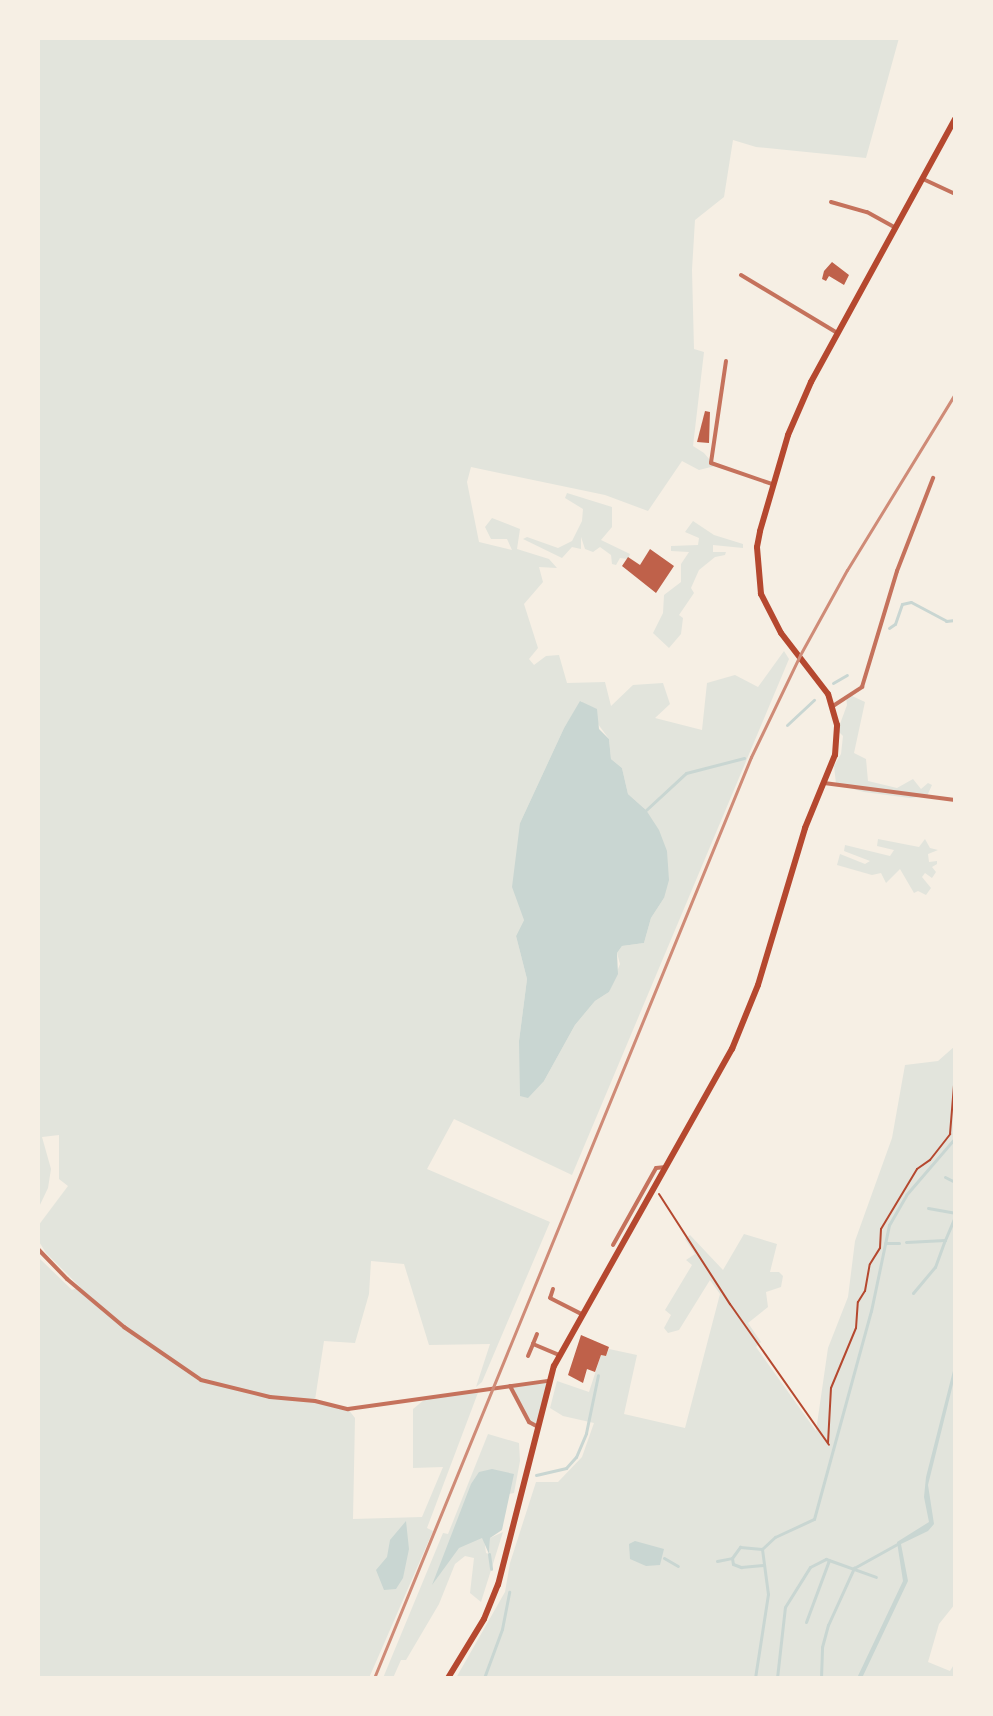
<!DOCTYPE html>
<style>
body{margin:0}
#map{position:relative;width:993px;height:1716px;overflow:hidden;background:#f6efe4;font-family:"Space Grotesk",sans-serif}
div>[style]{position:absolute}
.green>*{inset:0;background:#e2e4dc}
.water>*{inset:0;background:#c9d6d2}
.stream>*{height:3px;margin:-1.5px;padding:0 1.5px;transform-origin:1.5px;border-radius:1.5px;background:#c9d6d2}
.building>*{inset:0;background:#bf614a}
.path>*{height:2px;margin:-1px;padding:0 1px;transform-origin:1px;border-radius:1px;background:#b5482f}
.minor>*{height:4px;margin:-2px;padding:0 2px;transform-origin:2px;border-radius:2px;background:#c5725c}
.primary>*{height:6px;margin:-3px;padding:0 3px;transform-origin:3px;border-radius:3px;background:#b5482f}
.rail>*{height:3px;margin:-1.5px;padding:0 1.5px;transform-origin:1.5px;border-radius:1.5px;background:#cf8b77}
span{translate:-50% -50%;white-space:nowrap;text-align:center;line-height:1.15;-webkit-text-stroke:8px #f6efe4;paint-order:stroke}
.frame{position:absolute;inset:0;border:40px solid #f6efe4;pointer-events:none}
</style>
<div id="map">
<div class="green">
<div style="clip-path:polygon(evenodd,38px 38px,899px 38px,866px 158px,756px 147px,733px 140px,724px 197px,695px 220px,692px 270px,694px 349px,704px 352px,693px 446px,704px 453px,715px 466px,699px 470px,682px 461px,648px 511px,605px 495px,471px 467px,467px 482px,479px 542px,512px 550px,507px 539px,491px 539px,485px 527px,492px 518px,520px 529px,517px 549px,549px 559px,557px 568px,539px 567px,543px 582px,524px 604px,538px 648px,529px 659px,534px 665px,546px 656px,559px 655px,567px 683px,605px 682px,611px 706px,633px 685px,663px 683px,670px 704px,655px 718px,702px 730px,707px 683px,735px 675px,758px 687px,784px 651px,789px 659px,572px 1175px,454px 1119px,427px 1169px,550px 1222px,482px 1382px,476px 1387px,490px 1344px,429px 1345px,404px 1264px,371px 1261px,369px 1294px,355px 1343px,324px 1341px,315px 1400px,348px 1409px,355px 1418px,353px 1519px,422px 1517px,443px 1467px,413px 1468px,413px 1409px,424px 1400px,479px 1390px,427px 1528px,433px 1531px,369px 1678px,38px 1678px,38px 1257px,72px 1290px,80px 1287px,46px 1253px,38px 1240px,38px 1226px,68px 1186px,59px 1179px,59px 1135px,42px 1137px,51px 1169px,48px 1188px,38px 1209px,38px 38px,581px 701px,609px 739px,611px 759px,622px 768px,628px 794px,646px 810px,664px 898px,651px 918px,644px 943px,622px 946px,617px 953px,620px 964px,609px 992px,595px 1001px,575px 1025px,544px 1081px,519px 1041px,527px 979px,516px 936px,524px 920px,520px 823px,564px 728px,581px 701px)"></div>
<div style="clip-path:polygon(567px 493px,612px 507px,612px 527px,601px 540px,630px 554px,628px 559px,620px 558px,616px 565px,612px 564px,611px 555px,600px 547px,593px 552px,585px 549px,581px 537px,581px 549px,572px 547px,562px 558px,523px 539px,527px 537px,558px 548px,572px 541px,582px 521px,583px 509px,565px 498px)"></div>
<div style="clip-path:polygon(693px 521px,714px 535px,743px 544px,743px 548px,713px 545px,713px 552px,726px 552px,725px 555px,715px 557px,699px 570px,691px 588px,694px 593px,679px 615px,683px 618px,681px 634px,669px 648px,653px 633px,663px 613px,664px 595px,681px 582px,681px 564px,689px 552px,671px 551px,671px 546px,698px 545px,699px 538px,685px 532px)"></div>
<div style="clip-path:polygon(850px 695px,865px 702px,854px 753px,866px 759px,868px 781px,897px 788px,913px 779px,921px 789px,928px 783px,932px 785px,927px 796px,910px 798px,864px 792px,836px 784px,834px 766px,841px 754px,843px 736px,839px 732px,840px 724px,847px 705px,846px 697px)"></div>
<div style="clip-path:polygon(878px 839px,919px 847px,925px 839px,930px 848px,938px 850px,928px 854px,929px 862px,937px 861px,937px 864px,932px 867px,936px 872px,932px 878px,925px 873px,922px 877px,931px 888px,926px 895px,918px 891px,914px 893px,900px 869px,886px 883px,881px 873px,872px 875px,837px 865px,840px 854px,865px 864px,870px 861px,844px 851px,845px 845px,890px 856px,894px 850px,877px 846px)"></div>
<div style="clip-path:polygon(955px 1046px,955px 1604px,939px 1624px,928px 1662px,950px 1671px,955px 1663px,955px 1678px,456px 1678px,505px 1592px,510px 1563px,536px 1482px,558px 1482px,582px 1457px,594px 1423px,563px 1416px,550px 1408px,557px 1381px,589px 1392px,601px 1355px,606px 1356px,609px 1349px,637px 1355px,624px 1414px,685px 1428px,720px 1294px,710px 1280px,679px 1330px,668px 1333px,664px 1328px,671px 1315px,665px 1310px,692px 1265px,686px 1260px,695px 1254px,685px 1239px,690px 1235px,723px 1270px,744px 1234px,777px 1244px,770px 1272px,779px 1272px,783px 1276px,781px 1287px,766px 1292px,768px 1307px,748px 1323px,761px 1342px,756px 1347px,816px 1431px,828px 1348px,848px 1297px,855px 1241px,892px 1138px,905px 1065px,938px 1061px)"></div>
<div style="clip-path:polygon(548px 1381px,538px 1427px,532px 1426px,510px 1386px)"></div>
<div style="clip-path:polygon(488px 1434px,519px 1443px,520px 1461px,514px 1493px,479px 1501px,486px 1553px,489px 1554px,490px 1538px,503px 1532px,481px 1602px,470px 1593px,474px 1558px,465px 1556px,455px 1564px,439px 1604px,406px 1660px,401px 1660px,393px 1678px,383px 1678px,443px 1533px,448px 1534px)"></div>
</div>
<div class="water">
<div style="clip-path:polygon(580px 701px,597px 709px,599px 729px,609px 739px,611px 759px,622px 768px,628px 794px,646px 810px,659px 830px,667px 851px,669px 880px,664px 898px,651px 918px,644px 943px,622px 946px,617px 953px,618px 974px,609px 992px,595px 1001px,575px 1025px,544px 1081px,528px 1098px,520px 1096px,519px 1041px,527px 979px,516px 936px,524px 920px,512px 887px,520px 823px,564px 728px)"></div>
<div style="clip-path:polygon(955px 1363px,955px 1376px,928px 1485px,934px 1524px,928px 1531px,901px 1544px,908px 1581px,862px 1678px,857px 1678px,903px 1581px,897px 1542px,929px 1522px,924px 1497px,926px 1477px)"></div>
<div style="clip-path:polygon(492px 1469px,514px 1474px,502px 1530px,490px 1538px,489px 1554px,482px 1538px,459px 1548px,432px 1585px,471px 1484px,479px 1472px)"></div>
<div style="clip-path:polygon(406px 1521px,409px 1549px,403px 1578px,396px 1589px,384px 1590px,376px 1570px,387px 1557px,390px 1540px)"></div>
<div style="clip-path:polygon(635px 1541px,664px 1549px,660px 1565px,646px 1566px,630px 1559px,629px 1544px)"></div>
</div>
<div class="stream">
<div style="left:889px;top:628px;width:7px;rotate:-34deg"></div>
<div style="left:895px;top:624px;width:21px;rotate:-71deg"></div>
<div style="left:902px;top:604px;width:9px;rotate:-13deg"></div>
<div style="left:911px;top:602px;width:40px;rotate:28deg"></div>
<div style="left:946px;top:621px;width:9px;rotate:-6deg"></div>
<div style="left:833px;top:683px;width:16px;rotate:-30deg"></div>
<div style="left:787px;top:725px;width:37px;rotate:-43deg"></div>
<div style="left:646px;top:810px;width:54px;rotate:-42.8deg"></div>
<div style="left:686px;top:773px;width:60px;rotate:-14.5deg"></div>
<div style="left:945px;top:1177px;width:11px;rotate:27deg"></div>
<div style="left:928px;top:1208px;width:27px;rotate:10deg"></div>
<div style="left:906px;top:1242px;width:39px;rotate:-3deg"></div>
<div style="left:945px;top:1240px;width:26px;rotate:-67deg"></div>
<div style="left:885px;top:1243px;width:14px"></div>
<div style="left:913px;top:1293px;width:34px;rotate:-50deg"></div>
<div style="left:935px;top:1267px;width:29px;rotate:-70deg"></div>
<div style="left:536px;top:1475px;width:31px;rotate:-13deg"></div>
<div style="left:566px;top:1468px;width:15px;rotate:-48deg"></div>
<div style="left:576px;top:1457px;width:26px;rotate:-67deg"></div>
<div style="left:586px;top:1433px;width:59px;rotate:-78.3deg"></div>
<div style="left:489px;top:1554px;width:15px;rotate:82deg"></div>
<div style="left:664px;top:1558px;width:16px;rotate:30deg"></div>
<div style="left:732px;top:1558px;width:6px;rotate:81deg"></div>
<div style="left:733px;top:1564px;width:9px;rotate:21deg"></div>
<div style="left:741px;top:1567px;width:22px;rotate:-5deg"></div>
<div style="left:717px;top:1561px;width:15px;rotate:-11deg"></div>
<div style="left:732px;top:1558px;width:14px;rotate:-54deg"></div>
<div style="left:740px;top:1547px;width:22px;rotate:5deg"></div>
<div style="left:806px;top:1622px;width:66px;rotate:-69.6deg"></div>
<div style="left:484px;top:1678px;width:52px;rotate:-69.8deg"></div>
<div style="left:502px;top:1629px;width:38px;rotate:-79deg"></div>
<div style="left:755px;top:1678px;width:85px;rotate:-81.2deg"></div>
<div style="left:768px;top:1594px;width:45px;rotate:-97.6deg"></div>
<div style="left:762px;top:1549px;width:18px;rotate:-43deg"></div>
<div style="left:775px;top:1537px;width:43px;rotate:-24.8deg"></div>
<div style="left:814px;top:1519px;width:216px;rotate:-74.7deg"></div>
<div style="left:871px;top:1311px;width:88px;rotate:-78.2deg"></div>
<div style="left:889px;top:1225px;width:34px;rotate:-60deg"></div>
<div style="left:906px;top:1195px;width:75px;rotate:-49.3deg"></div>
<div style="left:777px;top:1678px;width:71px;rotate:-83.6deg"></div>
<div style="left:785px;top:1607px;width:47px;rotate:-58deg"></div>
<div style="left:810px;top:1567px;width:18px;rotate:-27deg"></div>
<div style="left:826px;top:1559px;width:53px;rotate:19.8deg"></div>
<div style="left:821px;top:1678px;width:31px;rotate:-88deg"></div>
<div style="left:822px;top:1647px;width:23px;rotate:-75deg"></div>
<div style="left:828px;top:1625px;width:63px;rotate:-65.5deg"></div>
<div style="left:854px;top:1568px;width:51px;rotate:-29.1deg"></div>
</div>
<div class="building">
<div style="clip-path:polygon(832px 262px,849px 275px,844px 285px,829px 276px,826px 281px,822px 279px,824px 271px)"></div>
<div style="clip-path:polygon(705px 411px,710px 412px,709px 443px,697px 442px)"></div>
<div style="clip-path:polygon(650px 549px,674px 566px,656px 593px,622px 566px,628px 557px,640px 565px)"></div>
<div style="clip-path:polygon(581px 1335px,609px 1347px,606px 1356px,601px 1355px,595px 1372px,587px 1369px,583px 1383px,568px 1375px)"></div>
</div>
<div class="path">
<div style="left:659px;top:1194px;width:131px;rotate:57.2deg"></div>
<div style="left:730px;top:1304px;width:172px;rotate:54.9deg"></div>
<div style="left:828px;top:1443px;width:55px;rotate:-86.9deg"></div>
<div style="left:831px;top:1388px;width:65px;rotate:-67.4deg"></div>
<div style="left:856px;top:1328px;width:26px;rotate:-86deg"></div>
<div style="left:858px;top:1302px;width:13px;rotate:-58deg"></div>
<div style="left:865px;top:1291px;width:27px;rotate:-80deg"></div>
<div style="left:870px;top:1264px;width:19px;rotate:-58deg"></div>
<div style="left:880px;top:1248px;width:19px;rotate:-87deg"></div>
<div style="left:881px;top:1229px;width:70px;rotate:-59deg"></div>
<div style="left:917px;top:1169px;width:16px;rotate:-35deg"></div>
<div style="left:930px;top:1160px;width:33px;rotate:-52deg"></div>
<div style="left:950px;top:1134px;width:61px;rotate:-85.3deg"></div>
</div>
<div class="minor">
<div style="left:923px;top:179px;width:35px;rotate:25deg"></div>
<div style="left:831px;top:202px;width:37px;rotate:16deg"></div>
<div style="left:867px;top:212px;width:31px;rotate:29deg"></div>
<div style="left:741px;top:275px;width:111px;rotate:31deg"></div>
<div style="left:726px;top:361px;width:103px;rotate:98.4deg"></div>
<div style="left:711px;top:463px;width:65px;rotate:19deg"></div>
<div style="left:833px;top:706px;width:35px;rotate:-33deg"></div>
<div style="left:862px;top:687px;width:121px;rotate:-73.2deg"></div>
<div style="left:897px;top:571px;width:100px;rotate:-68.8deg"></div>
<div style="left:824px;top:783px;width:132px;rotate:7.4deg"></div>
<div style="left:613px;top:1245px;width:88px;rotate:-60.8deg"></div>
<div style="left:656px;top:1168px;width:10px;rotate:-6deg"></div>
<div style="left:38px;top:1249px;width:42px;rotate:46deg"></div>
<div style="left:67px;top:1279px;width:75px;rotate:40.1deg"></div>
<div style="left:124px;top:1327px;width:93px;rotate:34.5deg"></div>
<div style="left:201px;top:1380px;width:71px;rotate:13.8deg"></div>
<div style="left:270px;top:1397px;width:45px;rotate:5.1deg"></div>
<div style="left:315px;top:1401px;width:34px;rotate:14deg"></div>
<div style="left:348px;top:1409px;width:202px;rotate:-8deg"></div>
<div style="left:553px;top:1289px;width:9px;rotate:108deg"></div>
<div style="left:550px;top:1298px;width:35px;rotate:27deg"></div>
<div style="left:537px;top:1334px;width:11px;rotate:112deg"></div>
<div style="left:533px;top:1344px;width:28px;rotate:23deg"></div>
<div style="left:528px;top:1356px;width:13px;rotate:-67deg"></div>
<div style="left:510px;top:1386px;width:41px;rotate:62.2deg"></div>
<div style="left:529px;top:1422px;width:10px;rotate:29deg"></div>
</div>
<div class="primary">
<div style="left:448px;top:1678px;width:69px;rotate:-58.6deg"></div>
<div style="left:484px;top:1619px;width:37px;rotate:-68deg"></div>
<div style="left:498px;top:1585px;width:226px;rotate:-75.7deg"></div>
<div style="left:554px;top:1366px;width:364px;rotate:-60.7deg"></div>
<div style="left:732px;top:1049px;width:69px;rotate:-67.9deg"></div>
<div style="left:758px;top:985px;width:164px;rotate:-73.3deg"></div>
<div style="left:805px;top:828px;width:79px;rotate:-67.7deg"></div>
<div style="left:835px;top:755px;width:30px;rotate:-86deg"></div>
<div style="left:837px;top:725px;width:32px;rotate:-106deg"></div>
<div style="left:828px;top:694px;width:77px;rotate:-127.6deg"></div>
<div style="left:781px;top:633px;width:44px;rotate:-117.1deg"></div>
<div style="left:761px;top:594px;width:47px;rotate:-94.9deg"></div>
<div style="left:757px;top:547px;width:16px;rotate:-79deg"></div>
<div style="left:760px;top:531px;width:100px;rotate:-73.7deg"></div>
<div style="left:788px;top:435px;width:58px;rotate:-66.5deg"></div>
<div style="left:811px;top:382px;width:300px;rotate:-61.3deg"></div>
</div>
<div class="rail">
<div style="left:374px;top:1678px;width:995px;rotate:-67.74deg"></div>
<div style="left:751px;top:757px;width:113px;rotate:-64.3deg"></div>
<div style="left:800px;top:655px;width:97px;rotate:-61.1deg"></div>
<div style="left:847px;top:570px;width:206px;rotate:-58.5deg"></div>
</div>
<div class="frame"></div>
</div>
